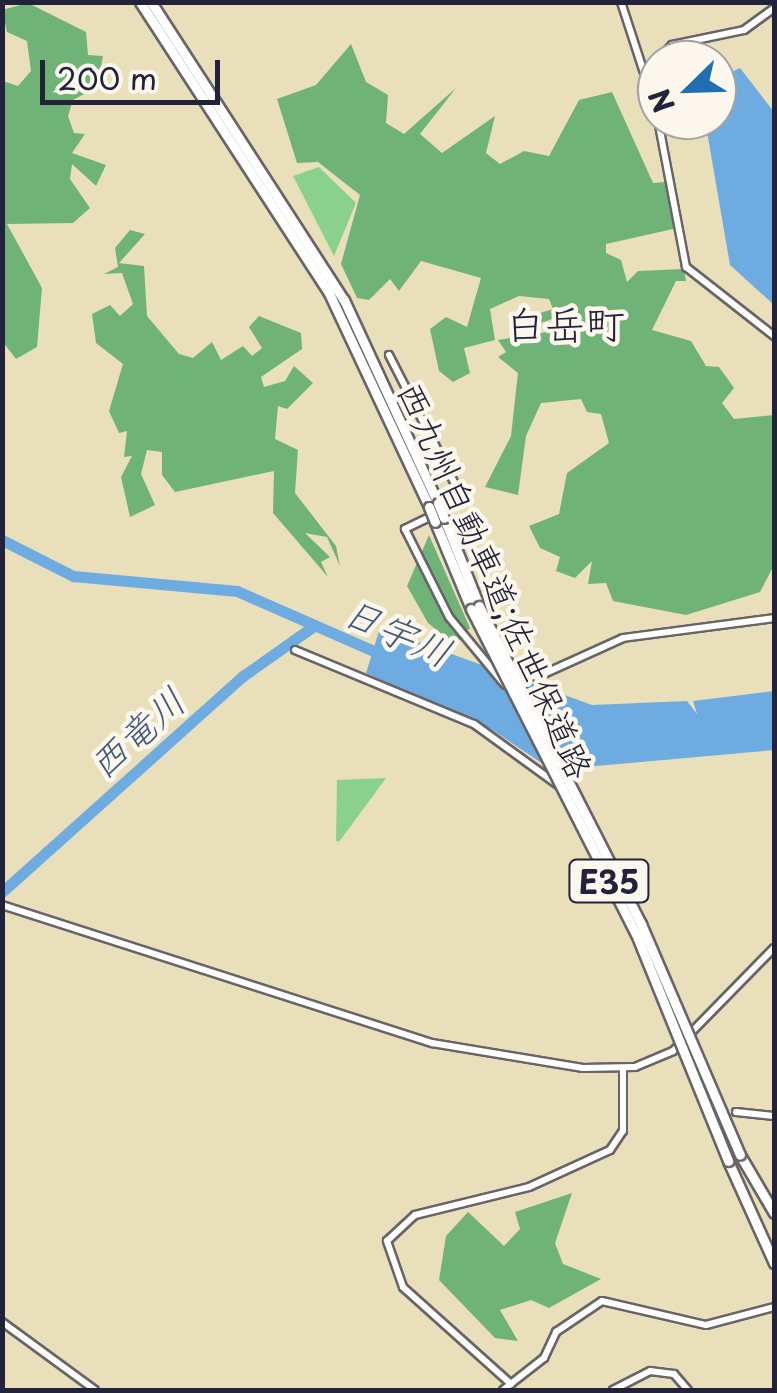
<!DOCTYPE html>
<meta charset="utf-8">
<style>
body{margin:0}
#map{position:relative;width:777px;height:1393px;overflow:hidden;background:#eadfbb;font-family:"Playpen Sans","Klee One",sans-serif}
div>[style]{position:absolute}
.green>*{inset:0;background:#8ad18c}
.forest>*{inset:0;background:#6fb378}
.water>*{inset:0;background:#6eabe0}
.river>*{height:11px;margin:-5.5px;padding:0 5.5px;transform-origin:5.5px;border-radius:5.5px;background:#6eabe0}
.roads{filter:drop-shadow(2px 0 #686468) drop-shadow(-2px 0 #686468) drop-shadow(0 2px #686468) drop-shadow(0 -2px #686468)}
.tertiary>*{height:6px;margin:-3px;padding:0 3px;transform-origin:3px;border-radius:3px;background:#fff}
.motorway>*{height:9px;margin:-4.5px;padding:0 4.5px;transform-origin:4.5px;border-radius:4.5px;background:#fff}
.bridges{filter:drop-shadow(2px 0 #686468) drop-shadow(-2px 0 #686468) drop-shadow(0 2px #686468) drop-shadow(0 -2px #686468)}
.motorway-bridge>*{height:9px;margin:-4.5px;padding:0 4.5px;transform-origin:4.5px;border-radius:4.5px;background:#fff}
span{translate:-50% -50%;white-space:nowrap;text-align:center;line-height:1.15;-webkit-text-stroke:9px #fbf7ec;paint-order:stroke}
.shield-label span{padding:2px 8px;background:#fbf7ec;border:2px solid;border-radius:8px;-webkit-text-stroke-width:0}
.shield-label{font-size:32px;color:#22223b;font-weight:700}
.street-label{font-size:35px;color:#22223b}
.water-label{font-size:38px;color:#40597d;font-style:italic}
.quarter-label{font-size:40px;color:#22223b}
.frame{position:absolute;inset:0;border:5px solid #22223b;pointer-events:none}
.north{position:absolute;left:637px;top:40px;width:100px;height:100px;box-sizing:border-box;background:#fbf7ec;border:2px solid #a4a2a5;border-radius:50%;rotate:247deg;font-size:28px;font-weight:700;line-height:40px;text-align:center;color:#22223b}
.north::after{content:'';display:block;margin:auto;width:35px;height:45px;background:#1f6fb2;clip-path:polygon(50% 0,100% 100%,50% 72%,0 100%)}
.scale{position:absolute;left:40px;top:60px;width:180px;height:45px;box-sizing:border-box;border:5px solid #22223b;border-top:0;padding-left:12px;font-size:30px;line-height:35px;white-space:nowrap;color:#22223b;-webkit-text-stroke:8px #fbf7ec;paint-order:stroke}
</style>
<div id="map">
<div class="green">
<div style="clip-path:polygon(319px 167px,356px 203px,334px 256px,293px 176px)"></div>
<div style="clip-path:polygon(386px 778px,339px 842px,336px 841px,337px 780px)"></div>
</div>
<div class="forest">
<div style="clip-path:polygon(28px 3px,86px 32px,88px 55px,103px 56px,97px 87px,73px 100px,68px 116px,74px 133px,85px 134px,72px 153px,106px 165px,96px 186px,72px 164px,70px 179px,90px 208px,73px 223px,7px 224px,42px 288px,37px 347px,16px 359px,2px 341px,3px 81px,18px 86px,31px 71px,27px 41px,7px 32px,2px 10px)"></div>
<div style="clip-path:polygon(351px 44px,366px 82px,388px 95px,386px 123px,404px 134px,456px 88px,420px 134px,442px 153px,495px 116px,486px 153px,500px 164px,524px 151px,549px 156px,579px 100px,612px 92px,653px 183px,666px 182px,674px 216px,673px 229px,606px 244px,606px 253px,621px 260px,627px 282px,638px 271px,684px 269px,686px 281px,676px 281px,652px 330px,691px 341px,706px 366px,719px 367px,734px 388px,722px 403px,734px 419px,774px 415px,774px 565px,760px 592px,686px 615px,613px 601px,606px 583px,588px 584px,592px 561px,575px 578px,556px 571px,560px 557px,540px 548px,529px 526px,559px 514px,567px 473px,609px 443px,601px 414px,587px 412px,581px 399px,541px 403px,526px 436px,518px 495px,485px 487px,511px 436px,518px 373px,498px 357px,506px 352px,498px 340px,559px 330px,555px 318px,538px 324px,537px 314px,553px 309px,549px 299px,519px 296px,490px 309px,495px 340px,464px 348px,470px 373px,453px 382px,439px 371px,430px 329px,446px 317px,467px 327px,481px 278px,421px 261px,399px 291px,390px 279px,369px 300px,357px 298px,341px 264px,360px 195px,318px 162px,297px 163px,277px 99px,316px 85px)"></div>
<div style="clip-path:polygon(130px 230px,145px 234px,119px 263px,144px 266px,147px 316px,179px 354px,193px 358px,212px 342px,221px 360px,243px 346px,252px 356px,262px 348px,249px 327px,259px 316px,301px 333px,302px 349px,261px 377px,264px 387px,285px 381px,294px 366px,313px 383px,287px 409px,278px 406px,275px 439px,298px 450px,295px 493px,336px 546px,340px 566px,327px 537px,305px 533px,330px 557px,321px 562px,328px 577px,273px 513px,274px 471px,175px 492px,162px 475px,162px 452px,147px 450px,141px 474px,155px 505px,130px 517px,121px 477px,132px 456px,124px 457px,127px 431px,119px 433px,109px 411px,123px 364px,96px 343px,92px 314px,110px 305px,120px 316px,133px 304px,122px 273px,104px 274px,118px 267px,115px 248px)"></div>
<div style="clip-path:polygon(429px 535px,470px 628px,455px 645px,428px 623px,407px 586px)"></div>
<div style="clip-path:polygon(572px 1193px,555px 1243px,563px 1264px,601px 1279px,549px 1308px,531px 1300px,500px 1310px,518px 1341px,495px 1338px,439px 1280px,446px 1236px,468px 1212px,504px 1246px,520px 1229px,515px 1212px)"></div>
</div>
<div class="water">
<div style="clip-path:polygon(740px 68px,774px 112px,774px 305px,730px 265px,705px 120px,717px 120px,717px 79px)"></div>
<div style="clip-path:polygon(380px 628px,592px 705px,687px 701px,697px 714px,693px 701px,774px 691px,774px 750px,552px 770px,491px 729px,366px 673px)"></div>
</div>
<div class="river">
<div style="left:2px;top:540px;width:80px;rotate:26.9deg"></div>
<div style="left:73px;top:576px;width:165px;rotate:5.2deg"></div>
<div style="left:237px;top:591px;width:162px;rotate:23.7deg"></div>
<div style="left:2px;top:892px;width:324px;rotate:-41.9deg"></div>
<div style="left:243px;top:676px;width:88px;rotate:-35.3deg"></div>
</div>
<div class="roads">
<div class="tertiary">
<div style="left:621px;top:2px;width:117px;rotate:72deg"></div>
<div style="left:648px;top:70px;width:35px;rotate:-46deg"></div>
<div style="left:672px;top:45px;width:74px;rotate:-11.8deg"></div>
<div style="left:744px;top:30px;width:37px;rotate:-36deg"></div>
<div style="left:658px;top:120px;width:150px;rotate:79.2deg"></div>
<div style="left:686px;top:267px;width:112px;rotate:38.1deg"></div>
<div style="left:389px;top:355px;width:152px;rotate:62.9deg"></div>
<div style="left:458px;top:490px;width:21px;rotate:119deg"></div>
<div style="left:448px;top:508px;width:48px;rotate:154deg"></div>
<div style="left:405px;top:529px;width:98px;rotate:63.4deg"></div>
<div style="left:449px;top:617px;width:88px;rotate:50.5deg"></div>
<div style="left:295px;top:650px;width:194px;rotate:22.5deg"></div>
<div style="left:474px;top:724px;width:104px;rotate:36deg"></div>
<div style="left:512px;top:672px;width:25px;rotate:11deg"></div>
<div style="left:537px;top:677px;width:94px;rotate:-24.4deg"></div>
<div style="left:623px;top:638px;width:152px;rotate:-7.5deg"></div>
<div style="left:2px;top:905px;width:452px;rotate:17.8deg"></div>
<div style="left:432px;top:1043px;width:153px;rotate:9.4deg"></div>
<div style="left:583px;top:1068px;width:52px;rotate:-1.1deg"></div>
<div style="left:635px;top:1067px;width:41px;rotate:-22.8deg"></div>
<div style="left:673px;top:1051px;width:144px;rotate:-45.6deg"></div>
<div style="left:736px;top:1112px;width:38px;rotate:6deg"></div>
<div style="left:2px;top:1322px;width:115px;rotate:36.2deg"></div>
<div style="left:511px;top:1384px;width:145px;rotate:-138.1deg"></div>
<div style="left:403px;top:1287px;width:49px;rotate:-109.2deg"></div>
<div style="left:387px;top:1241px;width:38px;rotate:-43deg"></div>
<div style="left:415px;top:1215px;width:117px;rotate:-13.8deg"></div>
<div style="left:529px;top:1187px;width:89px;rotate:-24.6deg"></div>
<div style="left:610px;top:1150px;width:23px;rotate:-56deg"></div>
<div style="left:623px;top:1131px;width:62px;rotate:-90deg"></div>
<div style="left:503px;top:1390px;width:52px;rotate:-38deg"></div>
<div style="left:544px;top:1358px;width:29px;rotate:-65deg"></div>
<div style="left:556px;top:1332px;width:55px;rotate:-34deg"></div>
<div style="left:602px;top:1301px;width:107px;rotate:13deg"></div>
<div style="left:706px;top:1325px;width:70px;rotate:-14.8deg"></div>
<div style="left:613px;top:1390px;width:42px;rotate:-27.2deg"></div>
<div style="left:650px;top:1371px;width:24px;rotate:7deg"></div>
<div style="left:674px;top:1374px;width:21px;rotate:49deg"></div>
</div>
<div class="motorway">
<div style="left:140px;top:2px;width:345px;rotate:57deg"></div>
<div style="left:328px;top:291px;width:238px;rotate:64.9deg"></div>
<div style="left:151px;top:2px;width:355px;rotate:57.1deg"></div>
<div style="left:344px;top:300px;width:224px;rotate:65.2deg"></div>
<div style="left:444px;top:518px;width:95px;rotate:68.3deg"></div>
<div style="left:435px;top:522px;width:94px;rotate:67.5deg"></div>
<div style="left:740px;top:1155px;width:67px;rotate:59.6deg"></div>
<div style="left:728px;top:1161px;width:112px;rotate:65.7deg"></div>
</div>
</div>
<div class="bridges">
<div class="motorway-bridge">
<div style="left:438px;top:503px;width:16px;rotate:68deg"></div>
<div style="left:429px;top:507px;width:16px;rotate:68deg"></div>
<div style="left:479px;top:606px;width:357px;rotate:63deg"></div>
<div style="left:641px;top:924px;width:251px;rotate:66.8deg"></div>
<div style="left:471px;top:609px;width:364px;rotate:63.1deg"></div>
<div style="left:636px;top:934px;width:245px;rotate:67.9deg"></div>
</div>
</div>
<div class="shield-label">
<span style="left:609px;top:881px">E35</span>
</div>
<div class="street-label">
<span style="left:496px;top:580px;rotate:66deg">西九州自動車道;佐世保道路</span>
</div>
<div class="water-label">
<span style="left:398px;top:631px;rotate:24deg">日宇川</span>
<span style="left:136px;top:732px;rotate:-42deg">西竜川</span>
</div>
<div class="quarter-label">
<span style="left:565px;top:323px">白岳町</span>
</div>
<div class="frame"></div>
<div class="north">N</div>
<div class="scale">200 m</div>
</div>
